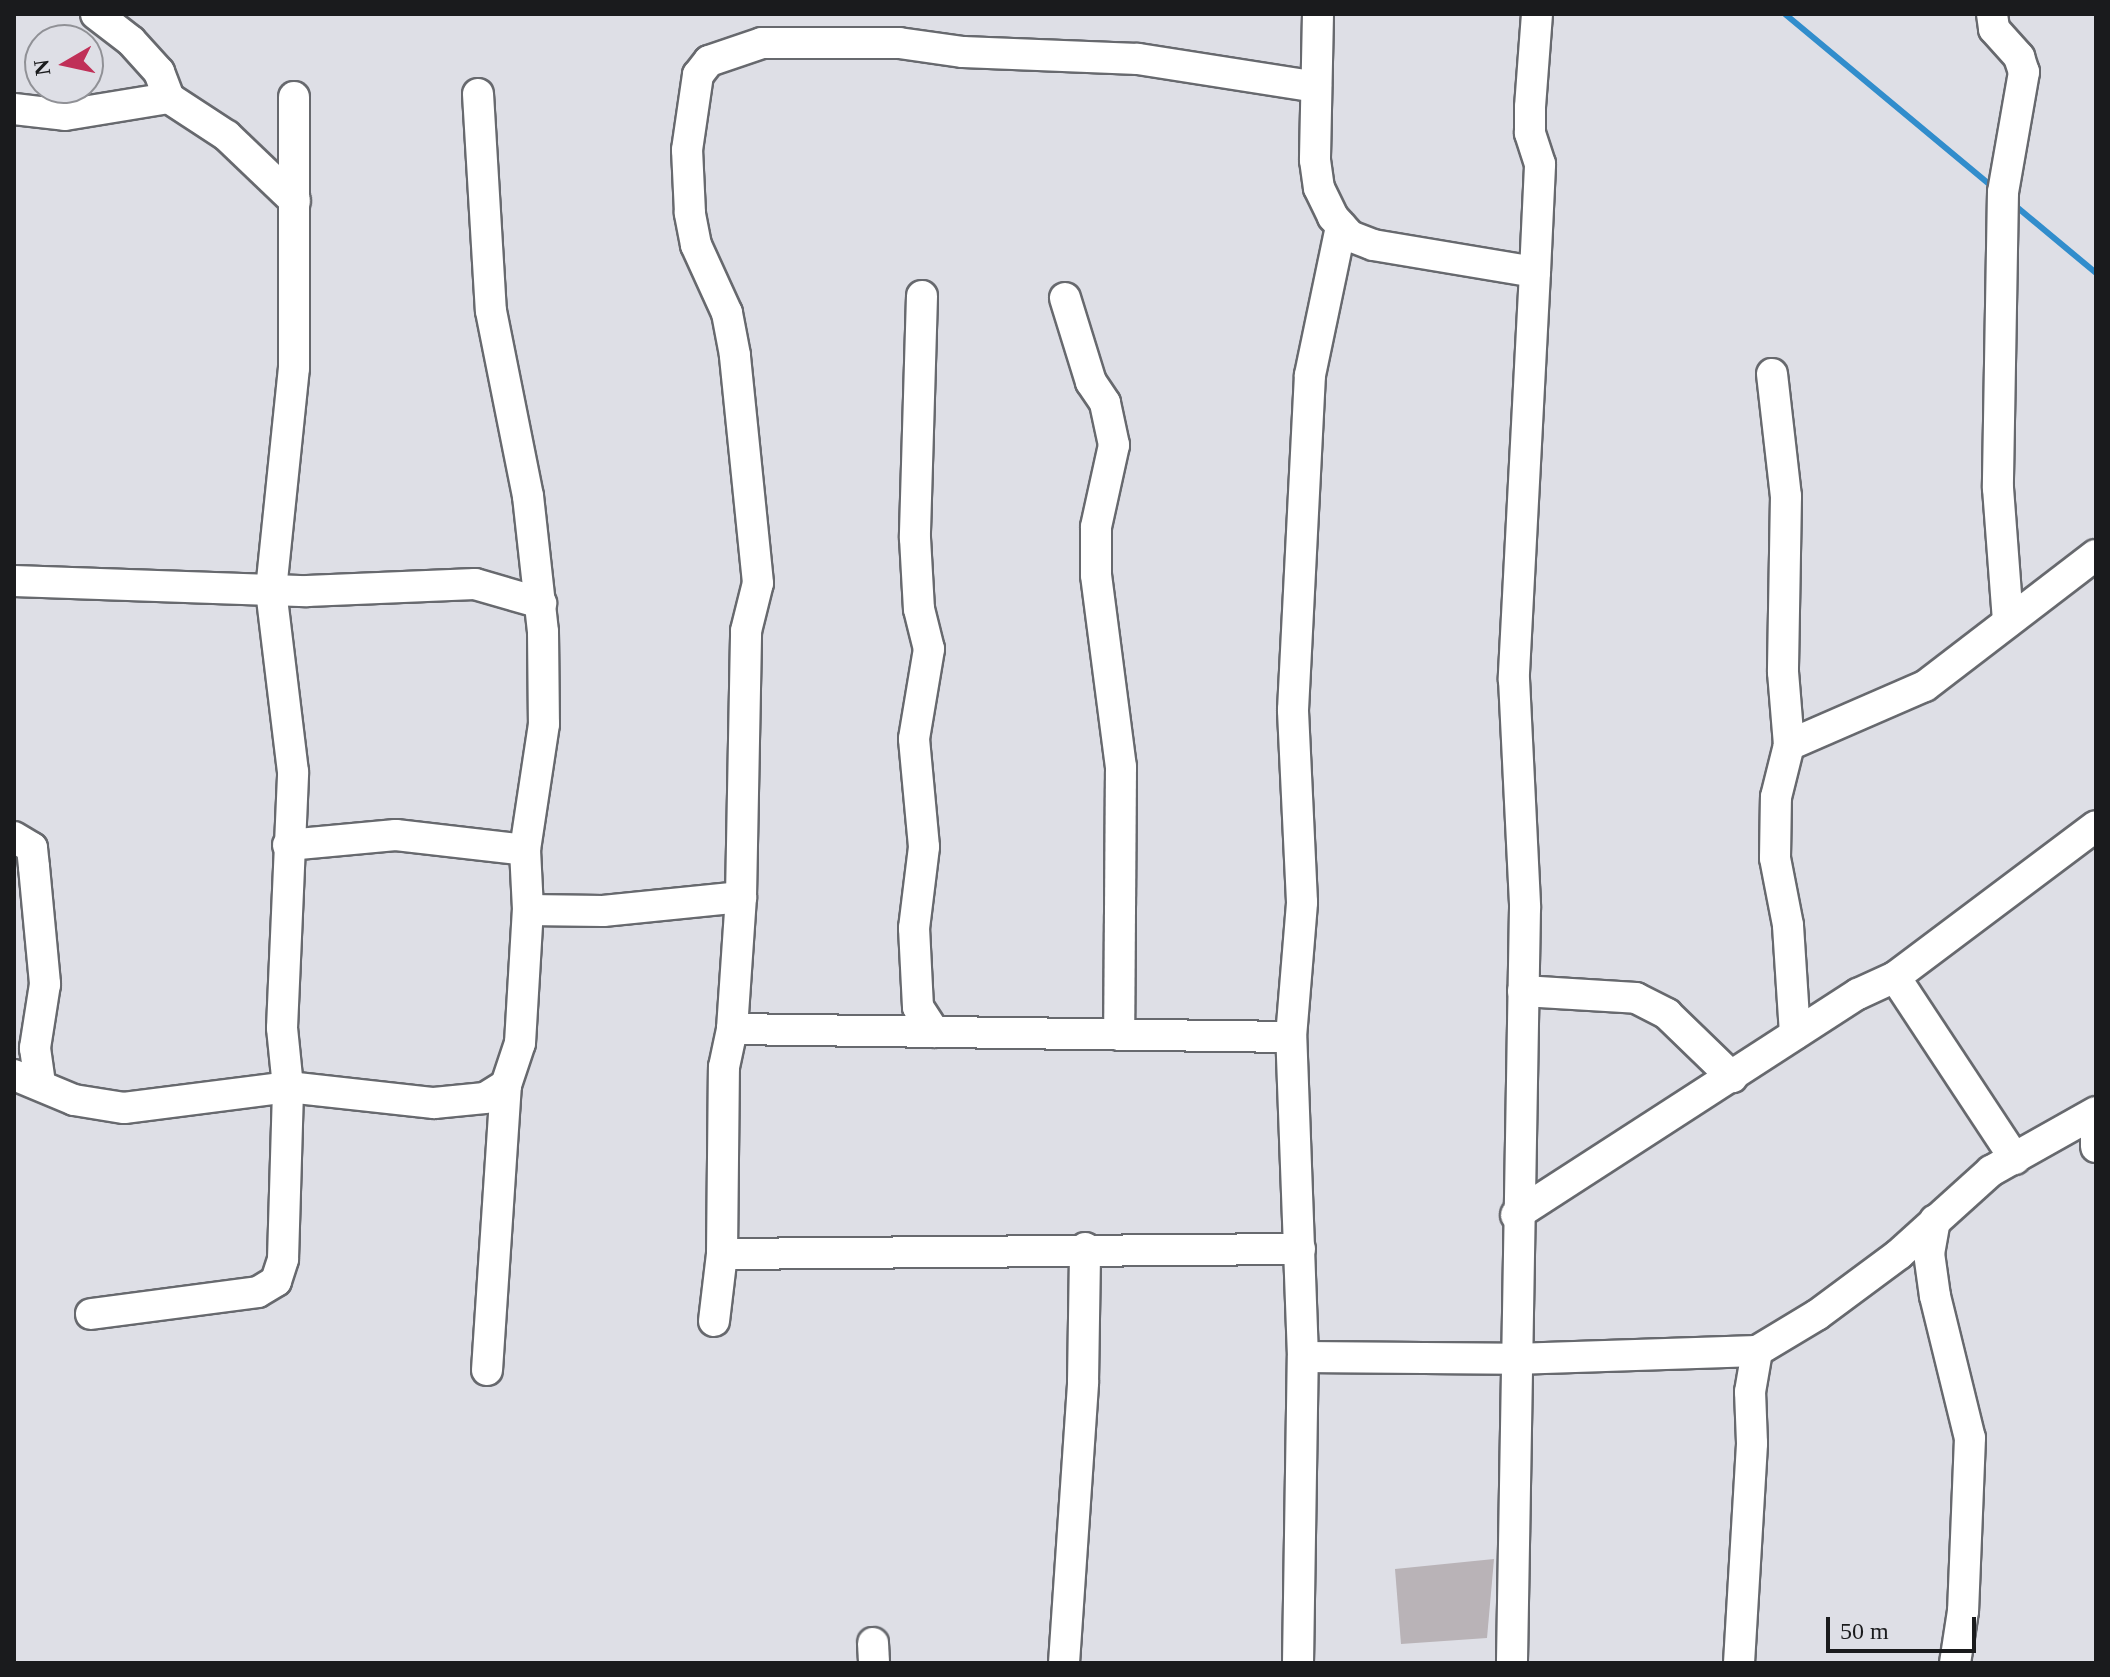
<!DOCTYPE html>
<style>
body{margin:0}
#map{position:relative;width:2110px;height:1677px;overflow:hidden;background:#dedfe6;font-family:"Times New Roman",serif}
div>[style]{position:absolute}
.stream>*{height:6px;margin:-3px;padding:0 3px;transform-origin:3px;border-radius:3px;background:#318dcc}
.building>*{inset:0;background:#b9b3b7}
.roads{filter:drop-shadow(2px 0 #67696e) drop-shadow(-2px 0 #67696e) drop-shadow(0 2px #67696e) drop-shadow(0 -2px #67696e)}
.minor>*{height:30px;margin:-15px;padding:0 15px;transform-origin:15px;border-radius:15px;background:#fff}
span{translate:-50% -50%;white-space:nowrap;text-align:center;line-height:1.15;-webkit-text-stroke:8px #dedfe6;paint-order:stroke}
.frame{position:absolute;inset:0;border:16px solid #1a1b1d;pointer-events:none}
.north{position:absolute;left:24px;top:24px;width:80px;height:80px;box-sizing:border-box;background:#dedfe6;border:2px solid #909196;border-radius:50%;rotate:261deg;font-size:22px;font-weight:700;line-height:32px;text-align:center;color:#1a1b1d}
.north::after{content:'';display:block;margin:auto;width:28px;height:36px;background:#c03058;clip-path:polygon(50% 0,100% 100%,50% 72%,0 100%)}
.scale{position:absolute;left:1826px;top:1617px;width:150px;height:36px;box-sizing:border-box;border:4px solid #1a1b1d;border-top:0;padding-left:10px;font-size:24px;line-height:28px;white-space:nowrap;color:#1a1b1d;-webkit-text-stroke:6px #dedfe6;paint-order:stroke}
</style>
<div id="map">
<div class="stream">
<div style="left:1785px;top:14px;width:264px;rotate:39.8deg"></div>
<div style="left:2018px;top:208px;width:102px;rotate:39.8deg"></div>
</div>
<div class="building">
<div style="clip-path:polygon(1494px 1559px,1487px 1638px,1401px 1644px,1395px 1569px)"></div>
</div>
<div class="roads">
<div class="minor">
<div style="left:96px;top:14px;width:44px;rotate:37.6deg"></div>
<div style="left:131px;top:41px;width:42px;rotate:47.9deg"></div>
<div style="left:159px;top:72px;width:28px;rotate:69deg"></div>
<div style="left:1318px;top:14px;width:146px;rotate:91.2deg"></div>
<div style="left:1315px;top:160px;width:28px;rotate:82deg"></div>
<div style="left:1319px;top:188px;width:32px;rotate:64deg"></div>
<div style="left:1333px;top:217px;width:25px;rotate:48deg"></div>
<div style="left:1350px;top:236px;width:25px;rotate:21deg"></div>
<div style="left:1373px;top:245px;width:164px;rotate:9.5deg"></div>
<div style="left:1535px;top:272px;width:408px;rotate:93deg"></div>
<div style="left:1514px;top:679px;width:229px;rotate:87.2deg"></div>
<div style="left:1525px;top:908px;width:755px;rotate:90.99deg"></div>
<div style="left:1992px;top:14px;width:15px;rotate:82deg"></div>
<div style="left:1994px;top:29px;width:38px;rotate:48deg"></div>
<div style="left:2019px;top:57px;width:16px;rotate:72deg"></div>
<div style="left:2024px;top:72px;width:122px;rotate:99.9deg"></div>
<div style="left:2003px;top:192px;width:296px;rotate:91deg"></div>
<div style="left:1998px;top:488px;width:134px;rotate:85.7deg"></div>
<div style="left:478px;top:94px;width:217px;rotate:86.6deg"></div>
<div style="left:491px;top:311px;width:189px;rotate:78.7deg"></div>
<div style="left:528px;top:496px;width:137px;rotate:83.7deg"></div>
<div style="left:543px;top:632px;width:92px;rotate:89.4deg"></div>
<div style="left:544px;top:724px;width:127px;rotate:98.6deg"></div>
<div style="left:525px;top:850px;width:60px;rotate:87.1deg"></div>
<div style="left:14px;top:109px;width:51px;rotate:6.7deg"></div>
<div style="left:65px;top:115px;width:105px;rotate:-9.3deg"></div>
<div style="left:169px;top:98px;width:69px;rotate:33.2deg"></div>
<div style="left:227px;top:136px;width:94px;rotate:43.7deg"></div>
<div style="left:1535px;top:272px;width:108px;rotate:-87.3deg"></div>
<div style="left:1540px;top:164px;width:33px;rotate:-108deg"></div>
<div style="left:1530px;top:133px;width:26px;rotate:-90deg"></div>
<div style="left:1530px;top:107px;width:93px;rotate:-85.7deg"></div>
<div style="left:922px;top:296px;width:242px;rotate:91.7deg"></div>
<div style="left:915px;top:538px;width:71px;rotate:86.8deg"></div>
<div style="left:919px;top:609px;width:41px;rotate:76deg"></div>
<div style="left:929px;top:649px;width:91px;rotate:99.5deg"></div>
<div style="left:914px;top:739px;width:108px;rotate:84.7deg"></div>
<div style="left:924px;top:847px;width:82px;rotate:97deg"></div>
<div style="left:914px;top:928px;width:79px;rotate:87.1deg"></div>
<div style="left:918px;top:1007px;width:30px;rotate:57deg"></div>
<div style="left:1065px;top:298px;width:88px;rotate:72.8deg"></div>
<div style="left:1091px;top:382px;width:25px;rotate:56deg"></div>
<div style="left:1105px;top:403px;width:43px;rotate:77.9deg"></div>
<div style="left:1114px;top:445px;width:84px;rotate:102.4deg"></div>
<div style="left:1096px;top:527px;width:48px;rotate:90deg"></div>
<div style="left:1096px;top:575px;width:194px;rotate:82.6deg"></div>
<div style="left:1121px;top:767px;width:268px;rotate:90.4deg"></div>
<div style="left:1772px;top:374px;width:123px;rotate:83.5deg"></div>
<div style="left:1786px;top:496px;width:176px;rotate:91deg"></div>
<div style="left:1783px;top:672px;width:73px;rotate:85.3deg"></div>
<div style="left:14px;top:581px;width:293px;rotate:2deg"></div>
<div style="left:307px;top:591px;width:168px;rotate:-2.4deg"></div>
<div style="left:475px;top:584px;width:69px;rotate:16.1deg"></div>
<div style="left:14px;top:837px;width:21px;rotate:31deg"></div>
<div style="left:32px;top:848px;width:19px;rotate:84deg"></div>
<div style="left:34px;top:867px;width:118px;rotate:84.6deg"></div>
<div style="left:45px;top:984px;width:65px;rotate:98.9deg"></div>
<div style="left:35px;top:1048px;width:35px;rotate:82deg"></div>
<div style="left:288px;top:845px;width:108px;rotate:-5.3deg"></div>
<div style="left:396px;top:835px;width:130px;rotate:6.6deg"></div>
<div style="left:1895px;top:977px;width:218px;rotate:56.6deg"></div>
<div style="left:1523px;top:991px;width:113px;rotate:3.5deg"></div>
<div style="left:1636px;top:998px;width:35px;rotate:27deg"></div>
<div style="left:1667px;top:1014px;width:91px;rotate:44.1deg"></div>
<div style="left:732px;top:1029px;width:132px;rotate:-86.1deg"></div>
<div style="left:741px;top:897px;width:266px;rotate:-88.9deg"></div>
<div style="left:746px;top:631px;width:49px;rotate:-76deg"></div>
<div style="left:758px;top:583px;width:229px;rotate:-95.8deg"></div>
<div style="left:735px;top:355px;width:43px;rotate:-100.8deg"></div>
<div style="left:727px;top:313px;width:75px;rotate:-114.5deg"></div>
<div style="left:696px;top:245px;width:33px;rotate:-101deg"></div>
<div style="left:690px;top:213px;width:63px;rotate:-92.7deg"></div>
<div style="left:687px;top:150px;width:76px;rotate:-81.7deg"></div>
<div style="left:698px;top:75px;width:18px;rotate:-52deg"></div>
<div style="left:709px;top:61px;width:56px;rotate:-18.8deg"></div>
<div style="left:762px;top:43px;width:137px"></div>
<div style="left:899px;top:43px;width:65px;rotate:8deg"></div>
<div style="left:963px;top:52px;width:175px;rotate:2.3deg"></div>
<div style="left:1138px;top:59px;width:180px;rotate:8.9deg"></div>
<div style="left:1795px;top:1034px;width:109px;rotate:-93.7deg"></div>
<div style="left:1788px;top:925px;width:68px;rotate:-101deg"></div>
<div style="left:1775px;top:858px;width:61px;rotate:-89.1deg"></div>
<div style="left:1776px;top:797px;width:54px;rotate:-76deg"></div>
<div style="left:1789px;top:745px;width:148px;rotate:-23.5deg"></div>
<div style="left:1925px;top:686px;width:215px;rotate:-37.5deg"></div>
<div style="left:14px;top:1075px;width:65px;rotate:22.6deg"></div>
<div style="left:74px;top:1100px;width:51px;rotate:9.1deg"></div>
<div style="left:124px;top:1108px;width:165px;rotate:-7.3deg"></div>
<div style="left:288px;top:1087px;width:147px;rotate:6.3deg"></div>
<div style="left:434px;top:1103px;width:51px;rotate:-5.6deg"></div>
<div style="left:485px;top:1098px;width:25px;rotate:-32deg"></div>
<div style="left:506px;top:1085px;width:44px;rotate:-71.6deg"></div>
<div style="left:520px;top:1043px;width:133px;rotate:-86.6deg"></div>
<div style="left:528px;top:910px;width:75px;rotate:0.8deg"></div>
<div style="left:603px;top:911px;width:139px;rotate:-5.8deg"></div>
<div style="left:2096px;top:1132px;width:15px;rotate:90deg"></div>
<div style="left:1516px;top:1215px;width:407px;rotate:-32.9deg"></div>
<div style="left:1858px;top:994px;width:41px;rotate:-24.7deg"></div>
<div style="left:1895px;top:977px;width:251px;rotate:-36.9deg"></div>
<div style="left:1935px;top:1220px;width:34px;rotate:100deg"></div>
<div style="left:1929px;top:1253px;width:43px;rotate:82.1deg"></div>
<div style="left:1935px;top:1296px;width:146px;rotate:76.2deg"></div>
<div style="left:1970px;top:1438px;width:173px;rotate:92.3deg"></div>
<div style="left:1963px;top:1611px;width:53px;rotate:98.7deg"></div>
<div style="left:722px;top:1254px;width:578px;rotate:-0.5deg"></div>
<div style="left:91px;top:1314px;width:168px;rotate:-7.5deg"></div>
<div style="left:258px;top:1292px;width:21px;rotate:-31deg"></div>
<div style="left:276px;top:1281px;width:23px;rotate:-72deg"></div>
<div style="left:283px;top:1259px;width:172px;rotate:-88.3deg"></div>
<div style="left:288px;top:1087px;width:59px;rotate:-95.8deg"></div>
<div style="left:282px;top:1028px;width:256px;rotate:-87.5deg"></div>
<div style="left:293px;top:772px;width:183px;rotate:-96.9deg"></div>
<div style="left:271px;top:590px;width:223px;rotate:-84.1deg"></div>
<div style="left:294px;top:368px;width:271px;rotate:-90deg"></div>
<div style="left:714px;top:1321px;width:67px;rotate:-83.2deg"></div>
<div style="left:722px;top:1254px;width:187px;rotate:-89.4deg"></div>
<div style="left:724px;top:1067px;width:39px;rotate:-78deg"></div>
<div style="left:732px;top:1029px;width:559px;rotate:0.82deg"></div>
<div style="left:1303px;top:1357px;width:211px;rotate:0.5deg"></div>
<div style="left:1514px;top:1359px;width:243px;rotate:-1.9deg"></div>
<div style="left:487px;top:1370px;width:286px;rotate:-86.2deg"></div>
<div style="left:873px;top:1643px;width:20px;rotate:87deg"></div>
<div style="left:1064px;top:1663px;width:282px;rotate:-86.1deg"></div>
<div style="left:1083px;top:1382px;width:134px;rotate:-89.1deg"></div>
<div style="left:1298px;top:1663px;width:306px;rotate:-89.1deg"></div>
<div style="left:1303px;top:1357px;width:320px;rotate:-92.1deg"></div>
<div style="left:1291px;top:1037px;width:135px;rotate:-85.3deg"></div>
<div style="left:1302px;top:902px;width:192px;rotate:-92.7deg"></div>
<div style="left:1293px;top:710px;width:335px;rotate:-87.1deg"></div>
<div style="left:1310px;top:375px;width:152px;rotate:-78.2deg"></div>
<div style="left:1739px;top:1663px;width:220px;rotate:-86.6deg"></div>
<div style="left:1752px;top:1443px;width:51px;rotate:-92.2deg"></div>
<div style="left:1750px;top:1392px;width:42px;rotate:-80.3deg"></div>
<div style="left:1757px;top:1351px;width:70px;rotate:-31deg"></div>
<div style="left:1817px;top:1315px;width:102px;rotate:-36.6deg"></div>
<div style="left:1899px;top:1254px;width:124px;rotate:-42.1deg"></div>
<div style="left:1991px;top:1171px;width:120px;rotate:-29.3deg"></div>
</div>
</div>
<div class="frame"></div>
<div class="north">N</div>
<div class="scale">50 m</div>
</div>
